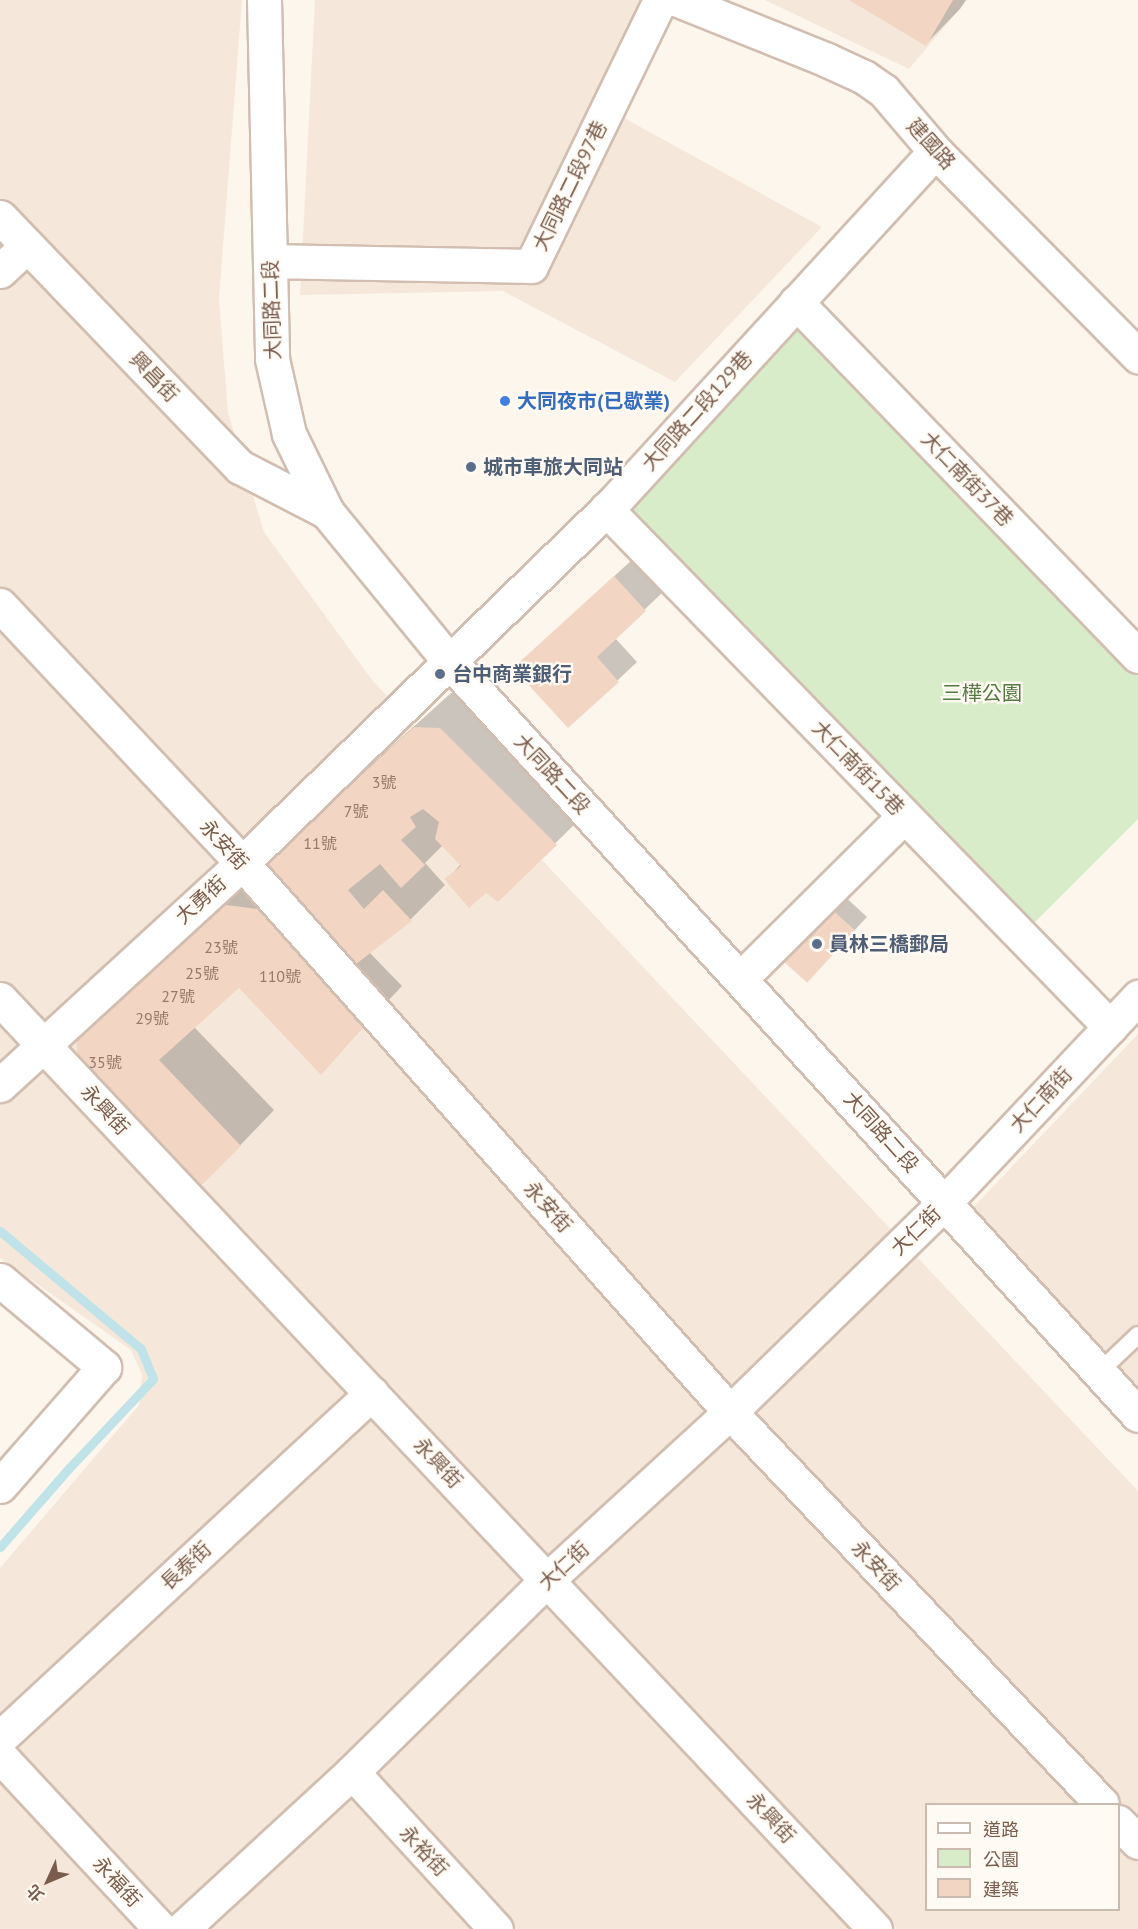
<!DOCTYPE html>
<meta charset="utf-8">
<style>
body{margin:0}
#map{position:relative;width:1138px;height:1929px;overflow:hidden;background:#fdf6ec;font-family:"PT Sans","Noto Sans TC",sans-serif}
div>[style]{position:absolute}
.residential>*{inset:0;background:#f5e8da}
.green>*{inset:0;background:#d8ecc9}
.shadow>*{inset:0;background:#0003}
.stream>*{height:9px;margin:-4.5px;padding:0 4.5px;transform-origin:4.5px;border-radius:4.5px;background:#bfe3e8}
.building>*{inset:0;background:#f3d5c3;transform-origin:0 0}
.roads{filter:drop-shadow(2px 0 #d1beb0) drop-shadow(-2px 0 #d1beb0) drop-shadow(0 2px #d1beb0) drop-shadow(0 -2px #d1beb0)}
.service>*{height:16px;margin:-8px;padding:0 8px;transform-origin:8px;border-radius:8px;background:#fff}
.minor>*{height:33px;margin:-16.5px;padding:0 16.5px;transform-origin:16.5px;border-radius:16.5px;background:#fff}
.dots>*{width:16px;height:16px;translate:-50% -50%;box-sizing:border-box;border:3px solid #fffaf3;border-radius:50%}
span{translate:-50% -50%;white-space:nowrap;text-align:center;line-height:1.15;-webkit-text-stroke:4.5px #fffaf3;paint-order:stroke}
.number-label{font-size:16px;color:#987a6a}
.number-label span{-webkit-text-stroke-width:0}
.street-label{font-size:20px;color:#7a5c4d}
.shop-label{font-size:20px;color:#366cbe;font-weight:700}
.left{translate:0 -50%;text-align:left}
.service-label{font-size:20px;color:#4e5e75;font-weight:700}
.park-label{font-size:20px;color:#537a41}
.legend{position:absolute;left:925px;top:1803px;width:195px;height:108px;box-sizing:border-box;background:#fffaf3;border:2px solid #cabbb1;margin:0;padding:8px 10px;list-style:none;font-size:18px;color:#7a5c4d}
.legend li{display:flex;align-items:center;gap:12px;height:30px}
.legend b{width:30px;border:2px solid #cabbb1}
.north{position:absolute;left:18px;top:1851px;width:60px;height:60px;-webkit-text-stroke:4px #fffaf3;paint-order:stroke;rotate:226deg;font-size:16px;font-weight:700;line-height:24px;text-align:center;color:#7a5c4d}
.north::after{content:'';display:block;margin:auto;width:21px;height:27px;background:#7a5c4d;clip-path:polygon(50% 0,100% 100%,50% 72%,0 100%)}
</style>
<div id="map">
<div class="residential">
<div style="clip-path:polygon(evenodd,0 0,242px 0,219px 299px,228px 413px,264px 532px,372px 680px,1138px 1491px,1138px 1929px,0 1929px,0 1568px,139px 1405px,142px 1375px,131px 1350px,0 1258px,0 0,926px 1804px,1118px 1804px,1118px 1910px,926px 1910px,926px 1804px)"></div>
<div style="clip-path:polygon(315px 0,643px 0,606px 108px,822px 227px,675px 382px,503px 291px,300px 295px)"></div>
<div style="clip-path:polygon(765px 0,967px 0,909px 69px)"></div>
<div style="clip-path:polygon(1138px 1034px,1138px 1400px,965px 1216px)"></div>
</div>
<div class="green">
<div style="clip-path:polygon(788px 311px,1138px 663px,1138px 819px,1027px 930px,612px 504px)"></div>
</div>
<div class="shadow">
<div style="clip-path:polygon(852px 0,966px 0,960px 9px,926px 44px)"></div>
<div style="clip-path:polygon(634px 558px,664px 591px,615px 638px,637px 662px,569px 726px,535px 649px)"></div>
<div style="clip-path:polygon(451px 693px,475px 694px,590px 809px,498px 900px,486px 891px,447px 879px,461px 864px,443px 845px,425px 863px,445px 885px,411px 919px,369px 952px,402px 986px,321px 1072px,239px 986px,194px 1027px,274px 1110px,230px 1156px,78px 1039px,254px 870px,269px 872px,269px 861px,304px 826px)"></div>
<div style="clip-path:polygon(842px 894px,867px 917px,819px 968px,782px 958px)"></div>
</div>
<div class="stream">
<div style="left:0;top:1231px;width:184px;rotate:39.9deg"></div>
<div style="left:141px;top:1349px;width:32px;rotate:68deg"></div>
<div style="left:153px;top:1379px;width:122px;rotate:133.3deg"></div>
<div style="left:69px;top:1468px;width:105px;rotate:131.1deg"></div>
</div>
<div class="building">
<div style="clip-path:polygon(849px 0,953px 0,926px 46px)"></div>
<div style="clip-path:polygon(614px 576px,646px 611px,597px 657px,619px 682px,568px 728px,513px 668px)"></div>
<div style="clip-path:polygon(414px 727px,440px 728px,557px 845px,498px 902px,486px 893px,469px 908px,444px 879px,461px 866px,435px 839px,439px 822px,423px 809px,410px 817px,416px 827px,401px 840px,425px 865px,401px 888px,380px 864px,348px 890px,364px 909px,383px 890px,412px 921px,347px 971px,267px 886px,267px 861px)"></div>
<div style="clip-path:polygon(218px 904px,257px 909px,369px 1021px,321px 1075px,239px 988px,159px 1060px,241px 1146px,195px 1192px,79px 1068px,76px 1038px)"></div>
<div style="left:828px;top:906px;width:36px;height:71px;rotate:42deg"></div>
</div>
<div class="roads">
<div class="service">
<div style="left:1098px;top:1373px;width:55px;rotate:-43.5deg"></div>
</div>
<div class="minor">
<div style="left:264px;top:0;width:359px;rotate:88.7deg"></div>
<div style="left:272px;top:359px;width:77px;rotate:77.2deg"></div>
<div style="left:289px;top:434px;width:87px;rotate:64deg"></div>
<div style="left:327px;top:512px;width:193px;rotate:50.7deg"></div>
<div style="left:449px;top:661px;width:1021px;rotate:47.58deg"></div>
<div style="left:678px;top:0;width:161px;rotate:21.9deg"></div>
<div style="left:827px;top:60px;width:41px;rotate:24.7deg"></div>
<div style="left:864px;top:77px;width:24px;rotate:35deg"></div>
<div style="left:884px;top:91px;width:79px;rotate:49.6deg"></div>
<div style="left:935px;top:151px;width:289px;rotate:45.3deg"></div>
<div style="left:0;top:217px;width:347px;rotate:46.2deg"></div>
<div style="left:240px;top:467px;width:98px;rotate:27.3deg"></div>
<div style="left:270px;top:261px;width:261px;rotate:1.1deg"></div>
<div style="left:531px;top:266px;width:296px;rotate:-64.1deg"></div>
<div style="left:0;top:271px;width:37px;rotate:-43deg"></div>
<div style="left:796px;top:302px;width:492px;rotate:46deg"></div>
<div style="left:606px;top:509px;width:723px;rotate:45.78deg"></div>
<div style="left:0;top:605px;width:354px;rotate:46.8deg"></div>
<div style="left:242px;top:863px;width:735px;rotate:48.37deg"></div>
<div style="left:730px;top:1412px;width:540px;rotate:46.5deg"></div>
<div style="left:740px;top:979px;width:231px;rotate:-44.8deg"></div>
<div style="left:0;top:999px;width:1277px;rotate:46.75deg"></div>
<div style="left:0;top:1085px;width:328px;rotate:-42.5deg"></div>
<div style="left:242px;top:863px;width:516px;rotate:-44.14deg"></div>
<div style="left:612px;top:504px;width:478px;rotate:-47.5deg"></div>
<div style="left:0;top:1280px;width:136px;rotate:39.9deg"></div>
<div style="left:104px;top:1367px;width:158px;rotate:131.2deg"></div>
<div style="left:0;top:1738px;width:507px;rotate:-42.84deg"></div>
<div style="left:0;top:1756px;width:236px;rotate:47.1deg"></div>
<div style="left:352px;top:1772px;width:213px;rotate:47.5deg"></div>
<div style="left:1118px;top:1822px;width:28px;rotate:45deg"></div>
<div style="left:182px;top:1929px;width:231px;rotate:-42.7deg"></div>
<div style="left:352px;top:1772px;width:275px;rotate:-44.6deg"></div>
<div style="left:548px;top:1579px;width:247px;rotate:-42.5deg"></div>
<div style="left:730px;top:1412px;width:301px;rotate:-44.3deg"></div>
<div style="left:945px;top:1202px;width:282px;rotate:-46.7deg"></div>
</div>
</div>
<div class="dots">
<div style="left:505px;top:401px;background:#3f7fe0"></div>
<div style="left:471px;top:467px;background:#5c6f8a"></div>
<div style="left:440px;top:674px;background:#5c6f8a"></div>
<div style="left:817px;top:944px;background:#5c6f8a"></div>
</div>
<div class="number-label">
<span style="left:384px;top:782px">3號</span>
<span style="left:356px;top:811px">7號</span>
<span style="left:320px;top:843px">11號</span>
<span style="left:221px;top:947px">23號</span>
<span style="left:202px;top:973px">25號</span>
<span style="left:280px;top:976px">110號</span>
<span style="left:178px;top:996px">27號</span>
<span style="left:152px;top:1018px">29號</span>
<span style="left:105px;top:1062px">35號</span>
</div>
<div class="street-label">
<span style="left:931px;top:144px;rotate:48deg">建國路</span>
<span style="left:570px;top:186px;rotate:-64deg">大同路二段97巷</span>
<span style="left:272px;top:310px;rotate:-92deg">大同路二段</span>
<span style="left:154px;top:377px;rotate:46deg">興昌街</span>
<span style="left:697px;top:411px;rotate:-48deg">大同路二段129巷</span>
<span style="left:967px;top:479px;rotate:46deg">大仁南街37巷</span>
<span style="left:858px;top:768px;rotate:46deg">大仁南街15巷</span>
<span style="left:552px;top:774px;rotate:47deg">大同路二段</span>
<span style="left:224px;top:845px;rotate:47deg">永安街</span>
<span style="left:201px;top:900px;rotate:-42deg">大勇街</span>
<span style="left:1041px;top:1100px;rotate:-47deg">大仁南街</span>
<span style="left:105px;top:1110px;rotate:47deg">永興街</span>
<span style="left:881px;top:1132px;rotate:48deg">大同路二段</span>
<span style="left:548px;top:1207px;rotate:48deg">永安街</span>
<span style="left:916px;top:1231px;rotate:-44deg">大仁街</span>
<span style="left:438px;top:1463px;rotate:47deg">永興街</span>
<span style="left:186px;top:1566px;rotate:-43deg">長泰街</span>
<span style="left:564px;top:1566px;rotate:-43deg">大仁街</span>
<span style="left:876px;top:1566px;rotate:47deg">永安街</span>
<span style="left:771px;top:1818px;rotate:47deg">永興街</span>
<span style="left:424px;top:1851px;rotate:47deg">永裕街</span>
<span style="left:117px;top:1882px;rotate:47deg">永福街</span>
</div>
<div class="shop-label">
<span class="left" style="left:517px;top:401px">大同夜市(已歇業)</span>
</div>
<div class="service-label">
<span class="left" style="left:483px;top:467px">城市車旅大同站</span>
<span class="left" style="left:452px;top:674px">台中商業銀行</span>
<span class="left" style="left:829px;top:944px">員林三橋郵局</span>
</div>
<div class="park-label">
<span style="left:982px;top:693px">三樺公園</span>
</div>
<ul class="legend">
<li><b style="height:8px;background:#fff"></b>道路</li>
<li><b style="height:16px;background:#d8ecc9"></b>公園</li>
<li><b style="height:16px;background:#f3d5c3"></b>建築</li>
</ul>
<div class="north">北</div>
</div>
